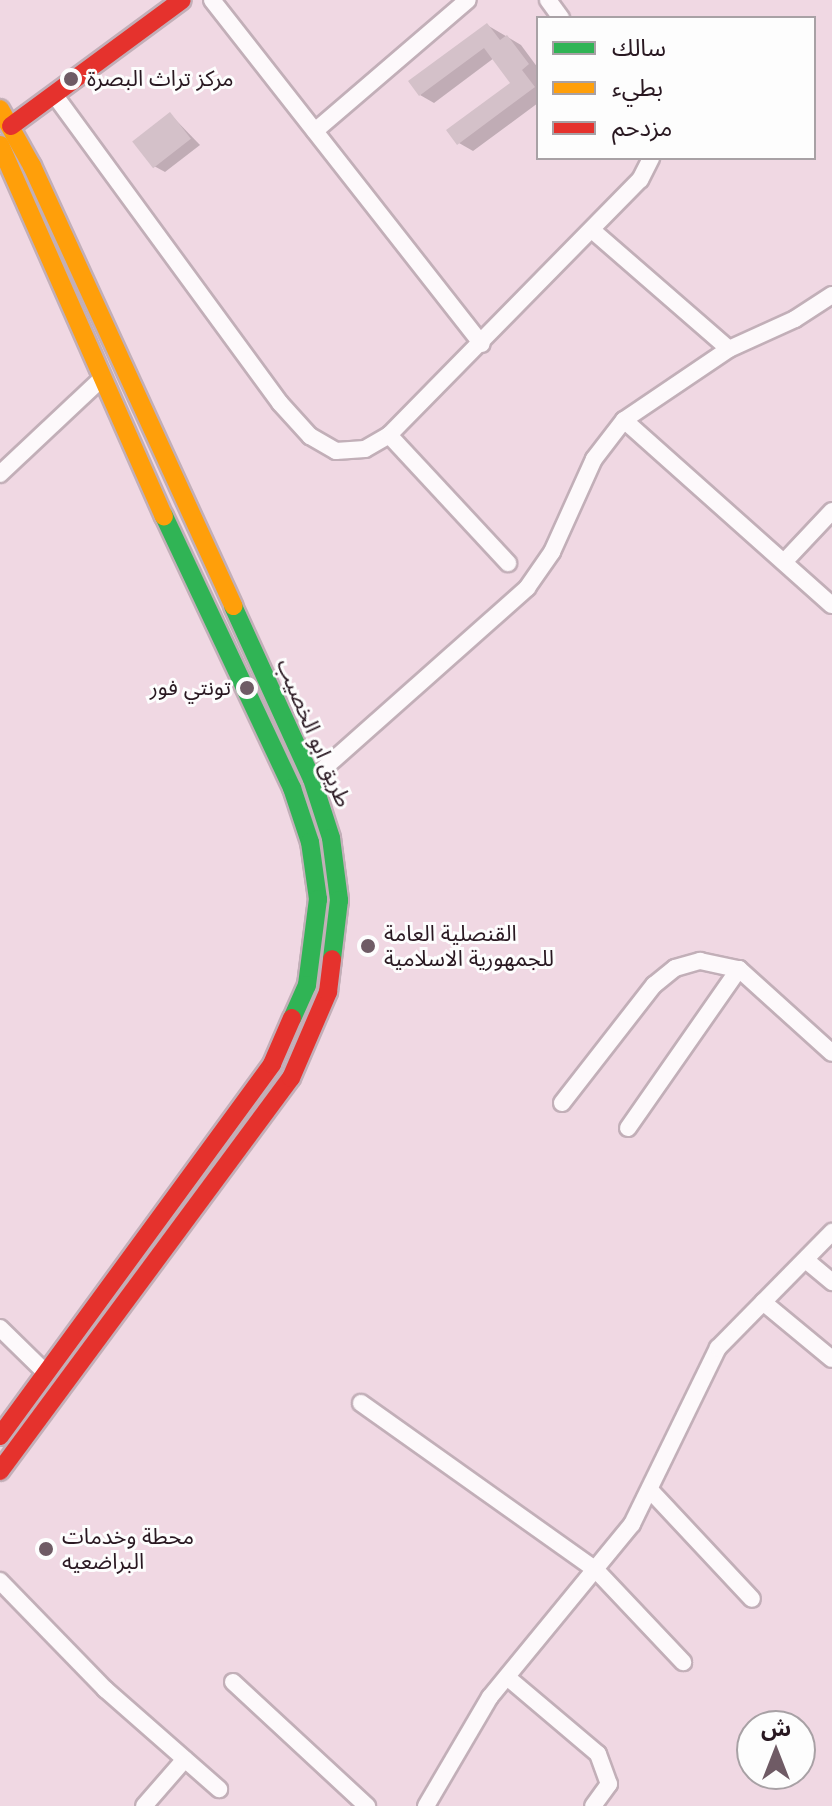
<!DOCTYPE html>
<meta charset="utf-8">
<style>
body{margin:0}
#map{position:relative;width:832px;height:1806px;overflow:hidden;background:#f0d8e3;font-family:Lora,"Noto Sans Arabic",serif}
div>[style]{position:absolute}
.shadow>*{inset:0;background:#0003}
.building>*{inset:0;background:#d4c1c9;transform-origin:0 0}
.roads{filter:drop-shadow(2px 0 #c2afb8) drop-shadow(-2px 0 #c2afb8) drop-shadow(0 2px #c2afb8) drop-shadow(0 -2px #c2afb8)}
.street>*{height:16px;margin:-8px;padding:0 8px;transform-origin:8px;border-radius:8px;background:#fdf9fb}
.fast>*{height:18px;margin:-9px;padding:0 9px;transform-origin:9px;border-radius:9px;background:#30b455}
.slow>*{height:18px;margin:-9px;padding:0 9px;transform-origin:9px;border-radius:9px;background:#ff9f0a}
.jam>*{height:18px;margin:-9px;padding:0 9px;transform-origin:9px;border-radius:9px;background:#e5322d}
.dots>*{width:22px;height:22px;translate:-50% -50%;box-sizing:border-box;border:4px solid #fdfdfd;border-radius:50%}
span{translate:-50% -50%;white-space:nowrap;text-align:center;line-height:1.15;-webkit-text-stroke:6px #fdfdfd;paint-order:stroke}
.poi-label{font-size:22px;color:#291821}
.left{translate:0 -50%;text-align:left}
.right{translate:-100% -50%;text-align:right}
.street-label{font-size:22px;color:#291821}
.legend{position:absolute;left:536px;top:16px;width:280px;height:144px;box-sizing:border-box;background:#fdfdfd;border:2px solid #a8a1a5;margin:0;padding:10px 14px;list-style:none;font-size:24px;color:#291821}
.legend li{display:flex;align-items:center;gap:16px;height:40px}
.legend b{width:40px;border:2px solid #a8a1a5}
.north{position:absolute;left:736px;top:1710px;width:80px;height:80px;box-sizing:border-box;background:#fdfdfd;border:2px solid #a8a1a5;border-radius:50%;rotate:0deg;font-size:22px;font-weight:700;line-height:32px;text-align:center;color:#291821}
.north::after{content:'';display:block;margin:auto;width:28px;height:36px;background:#6f5b65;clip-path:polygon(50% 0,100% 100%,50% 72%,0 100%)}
</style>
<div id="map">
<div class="shadow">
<div style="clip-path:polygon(487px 25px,521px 45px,538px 68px,538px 103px,473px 151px,459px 143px,513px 83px,494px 58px,434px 103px,420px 95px)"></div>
<div style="clip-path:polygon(170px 114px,200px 145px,165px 172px,154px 166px)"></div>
</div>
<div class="building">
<div style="clip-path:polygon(487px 23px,500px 40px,507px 35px,529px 64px,522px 70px,535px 87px,457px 145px,446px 130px,510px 83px,484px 48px,419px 96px,408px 81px)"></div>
<div style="left:170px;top:112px;width:34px;height:48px;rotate:52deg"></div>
</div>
<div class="roads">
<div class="street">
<div style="left:212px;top:0;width:437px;rotate:51.9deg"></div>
<div style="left:548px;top:0;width:22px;rotate:54deg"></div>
<div style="left:56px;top:97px;width:379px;rotate:53.8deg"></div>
<div style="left:280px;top:403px;width:45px;rotate:47.7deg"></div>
<div style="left:310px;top:436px;width:30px;rotate:30deg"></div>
<div style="left:336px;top:451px;width:29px;rotate:-4deg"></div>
<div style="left:365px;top:449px;width:28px;rotate:-30deg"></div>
<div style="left:389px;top:435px;width:358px;rotate:-45.5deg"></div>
<div style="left:640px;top:180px;width:25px;rotate:-63deg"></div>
<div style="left:315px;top:131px;width:201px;rotate:-40.6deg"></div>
<div style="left:592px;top:230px;width:181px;rotate:41deg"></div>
<div style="left:624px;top:420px;width:278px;rotate:41.7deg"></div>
<div style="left:389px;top:435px;width:175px;rotate:47.1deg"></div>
<div style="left:0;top:474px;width:137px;rotate:-43.2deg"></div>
<div style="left:784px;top:562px;width:70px;rotate:-46.7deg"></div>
<div style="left:312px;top:779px;width:288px;rotate:-41.6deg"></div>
<div style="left:527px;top:588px;width:44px;rotate:-55.2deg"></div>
<div style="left:552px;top:552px;width:102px;rotate:-65.7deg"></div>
<div style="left:594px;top:459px;width:49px;rotate:-52.4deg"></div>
<div style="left:624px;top:420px;width:127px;rotate:-34.1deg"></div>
<div style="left:729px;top:349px;width:72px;rotate:-24.4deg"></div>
<div style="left:795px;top:319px;width:44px;rotate:-33deg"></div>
<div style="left:562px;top:1103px;width:150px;rotate:-52.1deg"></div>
<div style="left:654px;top:985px;width:27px;rotate:-39deg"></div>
<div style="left:675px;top:968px;width:26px;rotate:-16deg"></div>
<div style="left:700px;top:961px;width:40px;rotate:12deg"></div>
<div style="left:739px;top:969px;width:125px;rotate:42.1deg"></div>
<div style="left:628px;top:1128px;width:194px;rotate:-55.1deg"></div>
<div style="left:807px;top:1261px;width:33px;rotate:40deg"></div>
<div style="left:763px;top:1302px;width:89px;rotate:39.6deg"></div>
<div style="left:0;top:1328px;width:64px;rotate:44.4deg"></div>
<div style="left:361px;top:1403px;width:288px;rotate:35.4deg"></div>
<div style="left:596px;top:1570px;width:127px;rotate:46.6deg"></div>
<div style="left:650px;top:1490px;width:149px;rotate:46.9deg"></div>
<div style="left:0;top:1581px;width:151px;rotate:45.8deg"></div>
<div style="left:105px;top:1689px;width:152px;rotate:41.3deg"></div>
<div style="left:507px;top:1677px;width:119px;rotate:40.2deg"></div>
<div style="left:598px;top:1754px;width:32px;rotate:70deg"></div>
<div style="left:609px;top:1784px;width:27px;rotate:126deg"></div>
<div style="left:233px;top:1682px;width:183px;rotate:42.8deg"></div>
<div style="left:144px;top:1806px;width:62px;rotate:-48.9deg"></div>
<div style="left:426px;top:1806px;width:126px;rotate:-59.6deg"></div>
<div style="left:490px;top:1697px;width:224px;rotate:-50.6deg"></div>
<div style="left:632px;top:1524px;width:196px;rotate:-64deg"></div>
<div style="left:718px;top:1348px;width:163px;rotate:-45.5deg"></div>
</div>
<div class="fast">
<div style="left:164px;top:516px;width:301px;rotate:64.8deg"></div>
<div style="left:292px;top:788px;width:57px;rotate:71.6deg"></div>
<div style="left:310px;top:842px;width:58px;rotate:82deg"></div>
<div style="left:318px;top:899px;width:87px;rotate:97.3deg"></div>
<div style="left:307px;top:985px;width:36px;rotate:114deg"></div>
<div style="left:233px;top:606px;width:190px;rotate:65.5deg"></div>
<div style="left:312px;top:779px;width:62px;rotate:72.1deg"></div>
<div style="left:331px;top:838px;width:63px;rotate:82.6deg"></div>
<div style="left:339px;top:900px;width:59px;rotate:96.8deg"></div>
</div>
<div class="slow">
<div style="left:0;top:109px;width:65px;rotate:60.7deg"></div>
<div style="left:32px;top:166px;width:484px;rotate:65.4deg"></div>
<div style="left:0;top:145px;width:406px;rotate:66.2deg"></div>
</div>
<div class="jam">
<div style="left:11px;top:126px;width:212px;rotate:-36.4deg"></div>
<div style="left:0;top:1436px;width:461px;rotate:-53.8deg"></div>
<div style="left:272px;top:1064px;width:50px;rotate:-66.5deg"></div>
<div style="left:0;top:1471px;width:489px;rotate:-53.5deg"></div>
<div style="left:291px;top:1078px;width:94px;rotate:-66.7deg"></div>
<div style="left:328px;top:992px;width:33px;rotate:-83deg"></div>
</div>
</div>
<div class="dots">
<div style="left:71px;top:79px;background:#6f5b65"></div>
<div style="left:247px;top:688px;background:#6f5b65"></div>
<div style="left:368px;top:946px;background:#6f5b65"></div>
<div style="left:46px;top:1549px;background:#6f5b65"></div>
</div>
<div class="poi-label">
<span class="left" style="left:87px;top:79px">مركز تراث البصرة</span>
<span class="right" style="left:231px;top:688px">تونتي فور</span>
<span class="left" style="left:384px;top:946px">القنصلية العامة<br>للجمهورية الاسلامية</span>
<span class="left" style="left:62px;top:1549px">محطة وخدمات<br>البراضعيه</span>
</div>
<div class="street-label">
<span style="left:314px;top:733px;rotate:67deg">طريق ابو الخصيب</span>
</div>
<ul class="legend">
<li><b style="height:10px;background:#30b455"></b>سالك</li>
<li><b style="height:10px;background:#ff9f0a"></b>بطيء</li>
<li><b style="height:10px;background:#e5322d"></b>مزدحم</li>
</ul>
<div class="north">ش</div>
</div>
